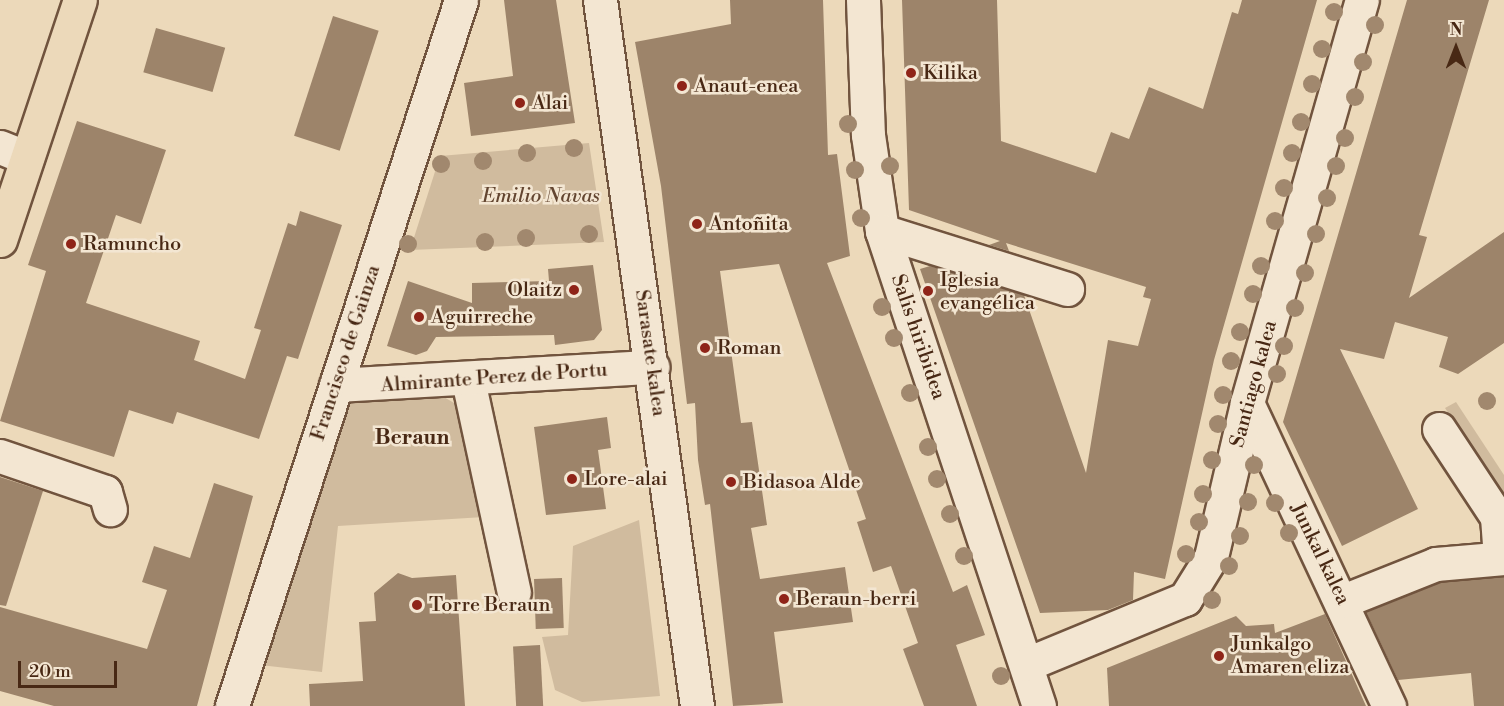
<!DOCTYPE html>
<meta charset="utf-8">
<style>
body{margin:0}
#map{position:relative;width:1504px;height:706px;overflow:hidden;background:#ecd9ba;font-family:"Libre Bodoni",serif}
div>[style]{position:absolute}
.green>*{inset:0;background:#d0bb9e}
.building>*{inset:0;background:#9d846a;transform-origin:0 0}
.roads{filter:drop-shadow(2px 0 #71543e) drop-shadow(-2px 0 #71543e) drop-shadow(0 2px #71543e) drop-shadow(0 -2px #71543e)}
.minor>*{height:33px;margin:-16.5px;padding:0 16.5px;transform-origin:16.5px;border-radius:16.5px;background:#f3e6d2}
.major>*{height:33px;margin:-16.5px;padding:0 16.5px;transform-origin:16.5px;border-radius:16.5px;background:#ecd9ba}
.trees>*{width:18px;height:18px;margin:-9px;border-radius:50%;background:#a1886e}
.dots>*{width:16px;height:16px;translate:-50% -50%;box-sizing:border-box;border:3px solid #f3e6d2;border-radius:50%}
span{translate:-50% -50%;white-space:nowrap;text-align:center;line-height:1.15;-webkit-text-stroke:5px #f3e6d2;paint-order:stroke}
.poi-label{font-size:20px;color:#482814}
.left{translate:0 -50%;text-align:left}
.right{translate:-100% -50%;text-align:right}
.park-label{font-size:20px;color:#634530;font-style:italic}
.street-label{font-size:20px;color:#482814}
.neighbourhood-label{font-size:21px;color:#482814;font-weight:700}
.north{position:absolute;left:1426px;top:18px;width:60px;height:60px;-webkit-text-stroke:4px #f3e6d2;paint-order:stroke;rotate:0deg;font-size:16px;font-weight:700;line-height:24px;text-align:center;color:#482814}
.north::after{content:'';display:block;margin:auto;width:21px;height:27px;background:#482814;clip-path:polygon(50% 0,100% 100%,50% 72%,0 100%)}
.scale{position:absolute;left:18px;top:661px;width:99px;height:27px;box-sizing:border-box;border:3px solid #482814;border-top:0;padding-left:8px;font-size:18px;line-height:21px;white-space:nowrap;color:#482814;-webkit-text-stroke:4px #f3e6d2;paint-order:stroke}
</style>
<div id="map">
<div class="green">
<div style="clip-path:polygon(589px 143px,604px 242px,410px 250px,440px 156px)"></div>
<div style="clip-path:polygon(437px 393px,461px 407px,484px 517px,338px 526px,322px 672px,260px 665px,343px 398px)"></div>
<div style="clip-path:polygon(1456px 402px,1504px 475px,1504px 497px,1445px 408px)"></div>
<div style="clip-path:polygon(639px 520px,660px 696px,582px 702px,555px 690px,542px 637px,568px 635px,573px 546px)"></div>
</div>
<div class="building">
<div style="clip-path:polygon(504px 0,556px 0,575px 123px,471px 136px,464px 83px,513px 76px)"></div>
<div style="clip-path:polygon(730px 0,823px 0,828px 155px,837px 154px,850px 256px,827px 263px,953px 592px,967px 585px,985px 635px,956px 645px,977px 706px,924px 706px,903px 649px,918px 643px,891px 566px,873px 572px,857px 522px,866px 519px,779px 264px,720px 271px,741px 423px,752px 422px,767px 525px,751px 528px,760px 579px,845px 567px,853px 622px,774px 632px,783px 703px,733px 706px,710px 504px,705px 505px,698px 460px,695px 403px,687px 404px,661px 186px,635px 42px,731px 24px)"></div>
<div style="clip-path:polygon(902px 0,997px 0,1001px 141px,1096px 173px,1111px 132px,1129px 139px,1149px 87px,1203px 109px,1232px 12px,1238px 14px,1242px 0,1317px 0,1214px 360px,1165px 579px,1134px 572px,1133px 600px,1108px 610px,1040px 613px,920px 269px,930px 266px,1024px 295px,1086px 473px,1108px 340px,1138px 346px,1151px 299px,1143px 297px,1146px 287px,1006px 243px,1009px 251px,989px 245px,1000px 241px,909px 210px)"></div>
<div style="clip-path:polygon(1407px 0,1489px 0,1419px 235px,1427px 237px,1409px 298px,1504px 232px,1504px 343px,1458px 374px,1439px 367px,1448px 337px,1395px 322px,1384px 359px,1340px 349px,1418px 509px,1342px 546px,1283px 422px)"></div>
<div style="left:333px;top:16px;width:48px;height:126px;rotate:18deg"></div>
<div style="left:156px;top:28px;width:72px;height:46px;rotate:16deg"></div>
<div style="clip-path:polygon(77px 121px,166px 150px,141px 224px,116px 215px,86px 303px,200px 341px,194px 360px,245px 379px,261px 330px,254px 328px,288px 223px,296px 226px,300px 211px,342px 225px,298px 359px,287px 356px,259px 439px,177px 412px,173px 424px,129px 410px,114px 457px,0 421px,46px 271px,28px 265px)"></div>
<div style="clip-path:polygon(593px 265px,602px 330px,594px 340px,555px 345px,554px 335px,436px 337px,427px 351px,416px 355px,387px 346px,408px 281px,472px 303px,472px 283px,549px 281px,548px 269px)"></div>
<div style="clip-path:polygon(607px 417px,611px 448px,598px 450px,606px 509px,546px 515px,534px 427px)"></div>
<div style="clip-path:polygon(0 477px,43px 491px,6px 606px,0 605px)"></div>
<div style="clip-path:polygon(214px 483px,253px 496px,197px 706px,54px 706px,0 691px,0 607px,147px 649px,167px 590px,142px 582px,154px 546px,190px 558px)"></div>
<div style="clip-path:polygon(398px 573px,412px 578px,456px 575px,465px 706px,310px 706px,309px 684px,363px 681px,359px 622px,376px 621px,374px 593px)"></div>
<div style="clip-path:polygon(1504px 577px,1504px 706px,1474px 706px,1471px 673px,1398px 680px,1366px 612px,1440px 582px)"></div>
<div style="left:562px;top:578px;width:50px;height:28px;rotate:88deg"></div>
<div style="clip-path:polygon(1325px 614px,1366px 706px,1109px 706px,1107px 668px,1236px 616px,1246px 626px,1274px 624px,1275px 633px)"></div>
<div style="left:540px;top:645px;width:61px;height:27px;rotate:87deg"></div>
</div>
<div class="roads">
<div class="minor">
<div style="left:600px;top:0;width:713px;rotate:82.18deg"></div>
<div style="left:863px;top:0;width:135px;rotate:87.9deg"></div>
<div style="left:868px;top:135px;width:97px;rotate:81.7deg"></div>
<div style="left:882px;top:231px;width:500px;rotate:71.71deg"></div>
<div style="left:0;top:147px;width:29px;rotate:22deg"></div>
<div style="left:882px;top:231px;width:194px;rotate:17.4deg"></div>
<div style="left:468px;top:380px;width:217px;rotate:77.8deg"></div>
<div style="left:336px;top:385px;width:317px;rotate:-3.3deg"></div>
<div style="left:1247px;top:403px;width:335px;rotate:64.9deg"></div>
<div style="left:1439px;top:429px;width:105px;rotate:56.6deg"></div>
<div style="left:1497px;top:517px;width:41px;rotate:85.8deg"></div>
<div style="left:0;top:456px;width:111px;rotate:18.9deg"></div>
<div style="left:105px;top:492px;width:18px;rotate:74deg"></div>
<div style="left:1343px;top:601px;width:100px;rotate:-21.7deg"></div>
<div style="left:1436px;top:564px;width:68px;rotate:-5deg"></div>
<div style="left:1027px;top:664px;width:171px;rotate:-22.4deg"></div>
<div style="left:1185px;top:599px;width:49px;rotate:-58.2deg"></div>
<div style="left:1211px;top:557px;width:158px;rotate:-76.8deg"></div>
<div style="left:1247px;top:403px;width:419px;rotate:-74.1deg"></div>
<div style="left:232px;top:706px;width:742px;rotate:-72.03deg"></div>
</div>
<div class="major">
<div style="left:0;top:240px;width:253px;rotate:-71.6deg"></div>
</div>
</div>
<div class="trees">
<div style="left:1334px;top:12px"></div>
<div style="left:1375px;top:25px"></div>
<div style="left:1322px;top:49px"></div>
<div style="left:1363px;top:62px"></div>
<div style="left:1312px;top:84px"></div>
<div style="left:1355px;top:97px"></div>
<div style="left:1301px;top:122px"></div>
<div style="left:848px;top:124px"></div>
<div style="left:1345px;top:138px"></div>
<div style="left:574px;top:148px"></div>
<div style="left:527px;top:153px"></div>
<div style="left:1292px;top:153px"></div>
<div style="left:483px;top:161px"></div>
<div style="left:441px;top:164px"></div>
<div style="left:890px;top:166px"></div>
<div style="left:1336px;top:166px"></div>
<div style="left:855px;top:170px"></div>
<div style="left:1284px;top:188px"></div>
<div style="left:1327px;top:198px"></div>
<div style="left:861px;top:218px"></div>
<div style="left:1275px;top:221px"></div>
<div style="left:589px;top:234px"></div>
<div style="left:1316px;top:234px"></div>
<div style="left:526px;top:238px"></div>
<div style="left:485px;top:242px"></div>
<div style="left:408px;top:244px"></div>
<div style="left:1261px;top:266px"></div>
<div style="left:1305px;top:273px"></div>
<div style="left:1253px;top:294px"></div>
<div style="left:882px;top:307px"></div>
<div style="left:1295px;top:308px"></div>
<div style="left:1240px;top:332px"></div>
<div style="left:894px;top:338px"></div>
<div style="left:1284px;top:346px"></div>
<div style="left:1231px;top:361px"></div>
<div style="left:1277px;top:374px"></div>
<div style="left:910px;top:393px"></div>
<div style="left:1223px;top:395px"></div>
<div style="left:1487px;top:401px"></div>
<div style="left:1218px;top:424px"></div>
<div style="left:928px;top:447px"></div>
<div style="left:1212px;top:460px"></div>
<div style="left:1254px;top:465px"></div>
<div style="left:937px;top:479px"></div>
<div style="left:1203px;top:494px"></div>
<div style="left:1248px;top:502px"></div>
<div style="left:1275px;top:503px"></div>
<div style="left:950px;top:514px"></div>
<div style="left:1199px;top:522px"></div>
<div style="left:1289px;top:533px"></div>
<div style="left:1240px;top:536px"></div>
<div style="left:1186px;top:554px"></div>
<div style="left:964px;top:556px"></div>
<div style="left:1229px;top:566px"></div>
<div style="left:1212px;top:600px"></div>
<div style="left:1001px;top:676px"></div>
</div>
<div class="dots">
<div style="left:911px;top:73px;background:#8f2418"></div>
<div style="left:682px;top:86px;background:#8f2418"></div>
<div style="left:520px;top:103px;background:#8f2418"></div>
<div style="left:697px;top:224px;background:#8f2418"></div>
<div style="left:71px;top:244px;background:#8f2418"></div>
<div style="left:574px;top:290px;background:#8f2418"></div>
<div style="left:928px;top:291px;background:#8f2418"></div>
<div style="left:419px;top:317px;background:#8f2418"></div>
<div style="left:705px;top:348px;background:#8f2418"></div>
<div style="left:572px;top:479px;background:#8f2418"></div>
<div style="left:731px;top:482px;background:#8f2418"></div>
<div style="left:784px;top:599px;background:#8f2418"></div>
<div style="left:417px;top:605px;background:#8f2418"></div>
<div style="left:1219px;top:656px;background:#8f2418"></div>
</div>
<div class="poi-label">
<span class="left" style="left:923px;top:73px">Kilika</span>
<span class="left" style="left:694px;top:86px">Anaut-enea</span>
<span class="left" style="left:532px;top:103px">Alai</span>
<span class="left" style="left:709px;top:224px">Antoñita</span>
<span class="left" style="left:83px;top:244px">Ramuncho</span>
<span class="left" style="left:940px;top:292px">Iglesia<br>evangélica</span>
<span class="right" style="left:562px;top:290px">Olaitz</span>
<span class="left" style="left:431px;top:317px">Aguirreche</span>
<span class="left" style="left:717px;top:348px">Roman</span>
<span class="left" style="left:584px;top:479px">Lore-alai</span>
<span class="left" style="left:743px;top:482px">Bidasoa Alde</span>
<span class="left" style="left:796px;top:599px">Beraun-berri</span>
<span class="left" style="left:429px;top:605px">Torre Beraun</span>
<span class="left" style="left:1231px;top:656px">Junkalgo<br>Amaren eliza</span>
</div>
<div class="park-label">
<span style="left:541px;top:196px">Emilio Navas</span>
</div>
<div class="street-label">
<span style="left:918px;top:337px;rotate:71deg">Salis hiribidea</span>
<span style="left:346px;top:353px;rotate:-72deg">Francisco de Gainza</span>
<span style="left:650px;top:353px;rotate:82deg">Sarasate kalea</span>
<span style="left:494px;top:378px;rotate:-4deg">Almirante Perez de Portu</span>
<span style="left:1254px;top:384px;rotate:-75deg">Santiago kalea</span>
<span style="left:1320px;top:554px;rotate:64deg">Junkal kalea</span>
</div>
<div class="neighbourhood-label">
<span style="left:412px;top:438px">Beraun</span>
</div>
<div class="north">N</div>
<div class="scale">20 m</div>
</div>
